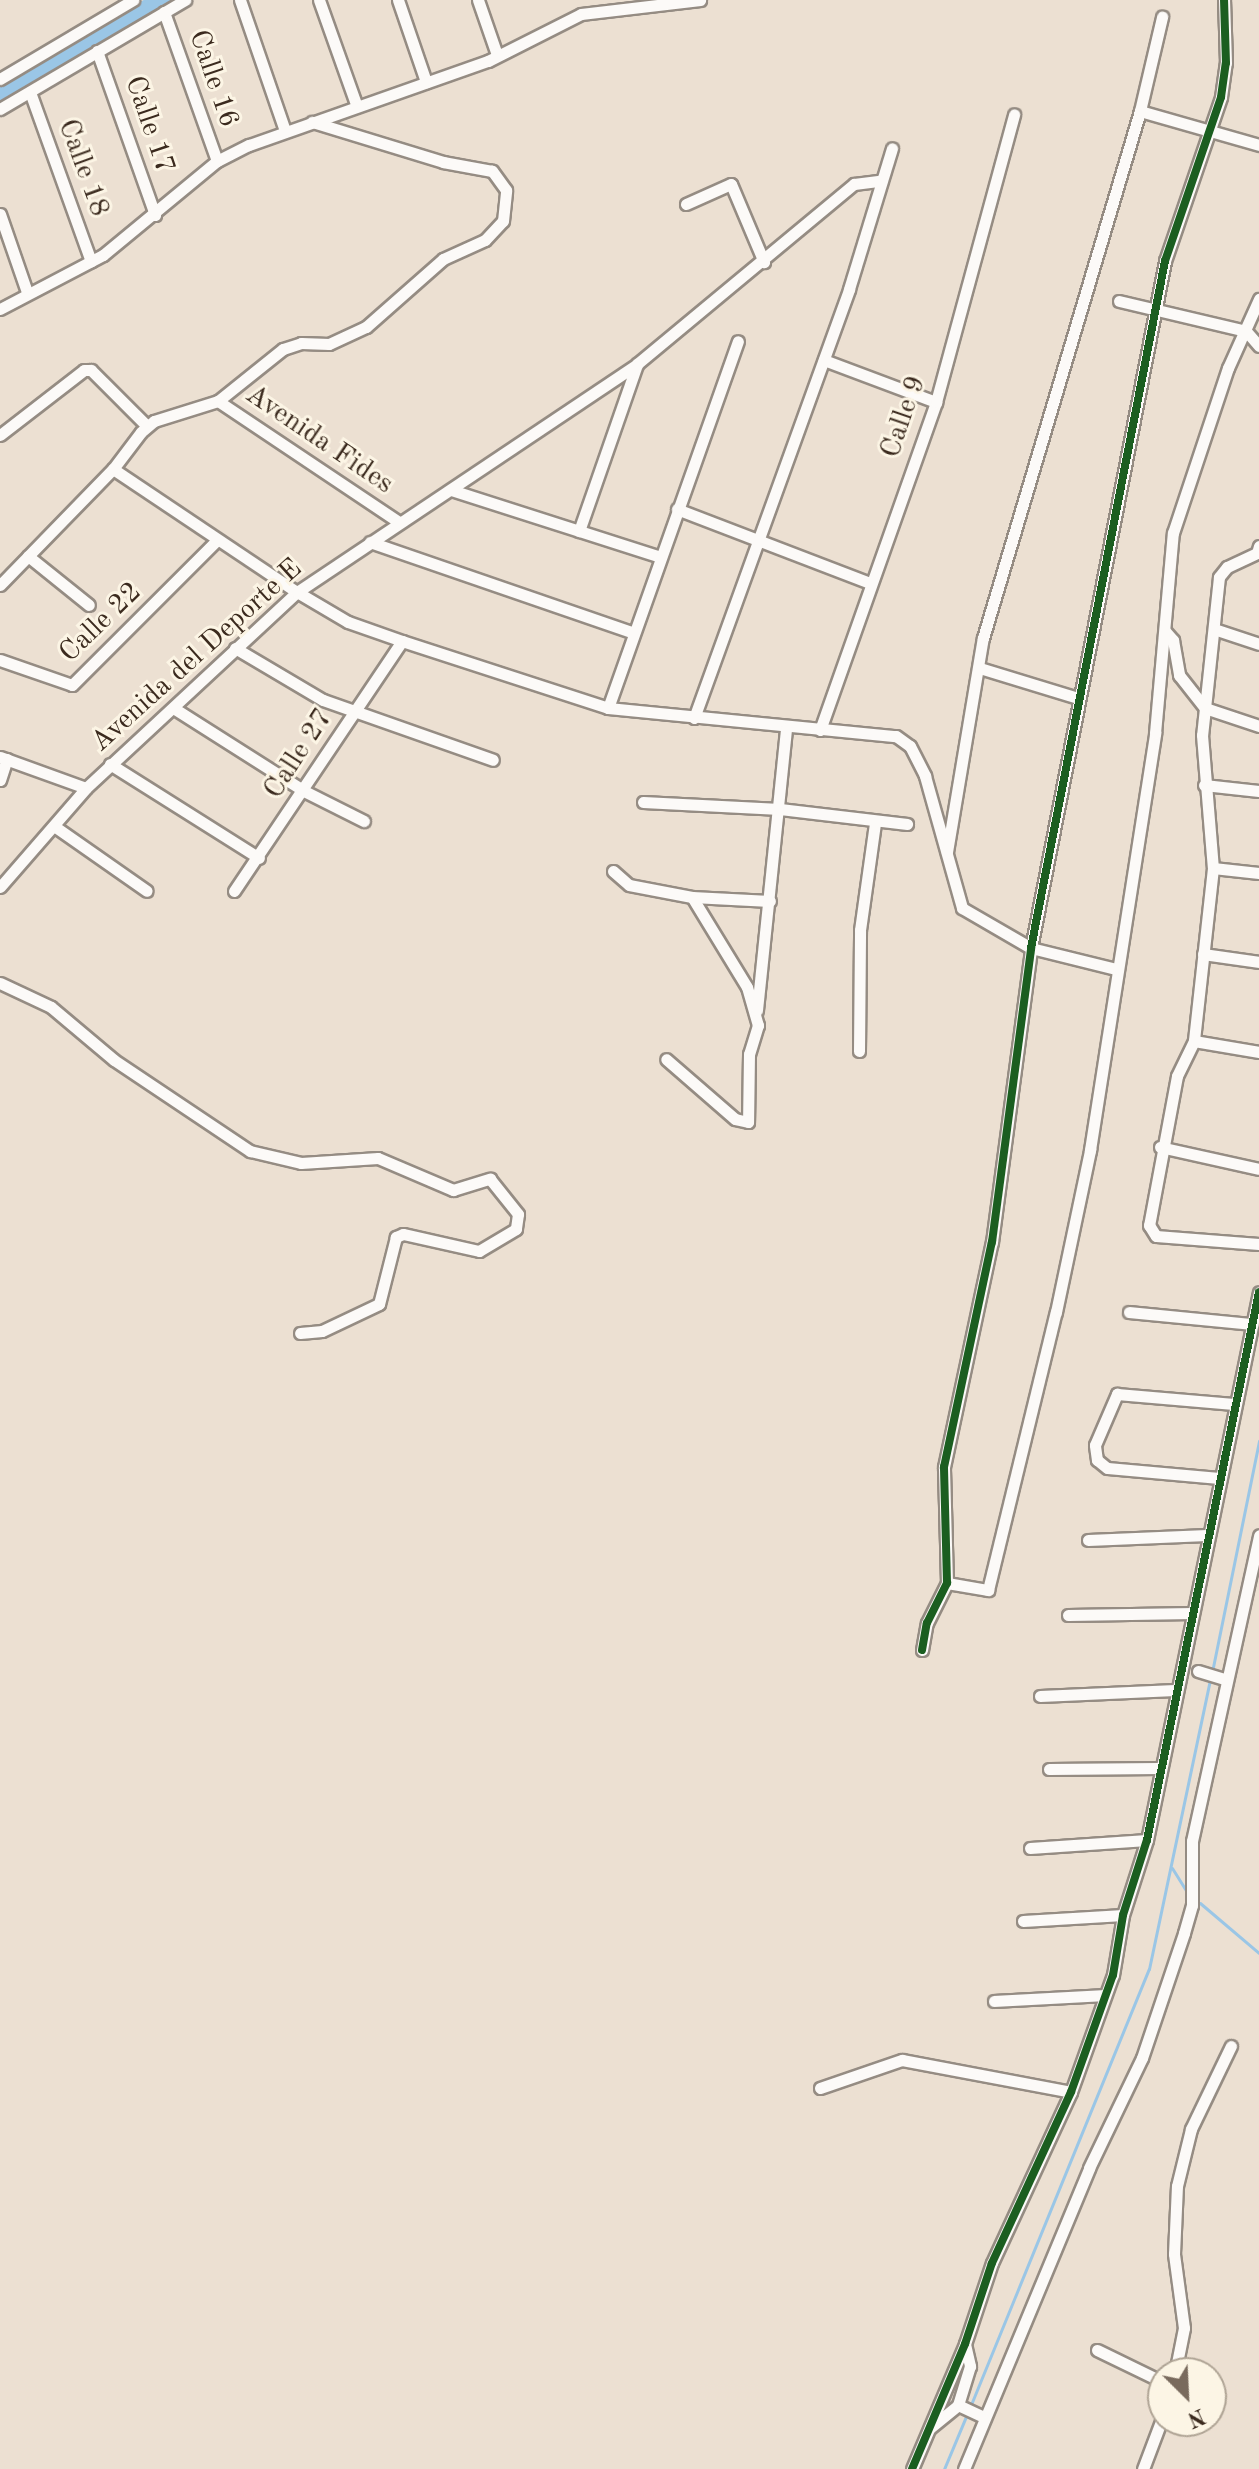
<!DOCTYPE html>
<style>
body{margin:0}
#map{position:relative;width:1259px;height:2469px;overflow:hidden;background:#ece0d2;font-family:"Old Standard TT",serif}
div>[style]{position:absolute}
.stream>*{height:3px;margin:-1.5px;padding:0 1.5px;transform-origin:1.5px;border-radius:1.5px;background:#9ac6e6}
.river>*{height:18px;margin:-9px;padding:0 9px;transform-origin:9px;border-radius:9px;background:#9ac6e6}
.roads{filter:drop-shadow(2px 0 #958c83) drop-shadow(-2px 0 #958c83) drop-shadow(0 2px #958c83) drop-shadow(0 -2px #958c83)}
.street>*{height:11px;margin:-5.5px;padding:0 5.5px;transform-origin:5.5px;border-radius:5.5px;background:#fcfaf8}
.cycleway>*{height:8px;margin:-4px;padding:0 4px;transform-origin:4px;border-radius:4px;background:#1b5e20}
span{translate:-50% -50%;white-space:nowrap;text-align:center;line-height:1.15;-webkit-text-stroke:6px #fcf5e5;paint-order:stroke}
.street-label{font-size:28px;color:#3b2a1e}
.north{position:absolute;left:1147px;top:2357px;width:80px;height:80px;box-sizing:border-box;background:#fcf5e5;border:2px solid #afa495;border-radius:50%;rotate:156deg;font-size:22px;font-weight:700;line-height:32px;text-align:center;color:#3b2a1e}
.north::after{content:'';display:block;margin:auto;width:28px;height:36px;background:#796a5d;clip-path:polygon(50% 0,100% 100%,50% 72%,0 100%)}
</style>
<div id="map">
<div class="stream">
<div style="left:1212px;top:1672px;width:236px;rotate:-78.5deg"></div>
<div style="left:1172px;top:1868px;width:28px;rotate:58deg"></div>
<div style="left:1200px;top:1903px;width:77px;rotate:40.3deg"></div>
<div style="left:970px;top:2407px;width:473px;rotate:-67.8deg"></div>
<div style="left:1149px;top:1969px;width:295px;rotate:-78.1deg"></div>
<div style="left:944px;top:2469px;width:60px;rotate:-67.3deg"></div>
</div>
<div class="river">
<div style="left:0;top:93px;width:187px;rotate:-29.9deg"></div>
</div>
<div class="roads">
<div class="street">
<div style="left:240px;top:0;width:139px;rotate:71deg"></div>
<div style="left:319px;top:0;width:110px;rotate:70.4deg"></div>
<div style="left:398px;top:0;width:87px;rotate:71.1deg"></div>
<div style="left:478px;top:0;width:58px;rotate:70.9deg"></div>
<div style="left:164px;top:12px;width:158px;rotate:70.4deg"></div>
<div style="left:97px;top:51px;width:174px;rotate:70.5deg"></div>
<div style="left:0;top:79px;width:155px;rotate:-30.7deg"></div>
<div style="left:30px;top:92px;width:180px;rotate:70.2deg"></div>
<div style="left:0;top:109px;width:215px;rotate:-30.5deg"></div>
<div style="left:1140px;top:111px;width:124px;rotate:15.9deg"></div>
<div style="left:686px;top:204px;width:49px;rotate:-24deg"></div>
<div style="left:731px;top:184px;width:85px;rotate:67.1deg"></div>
<div style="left:0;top:214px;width:83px;rotate:70.9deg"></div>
<div style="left:1119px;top:301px;width:130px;rotate:13.3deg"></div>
<div style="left:1246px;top:331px;width:20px;rotate:49deg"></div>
<div style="left:0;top:309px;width:116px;rotate:-27.7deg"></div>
<div style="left:103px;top:255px;width:148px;rotate:-39.5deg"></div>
<div style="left:217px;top:161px;width:36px;rotate:-27deg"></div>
<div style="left:249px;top:145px;width:253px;rotate:-19.4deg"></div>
<div style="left:488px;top:61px;width:104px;rotate:-26.8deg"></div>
<div style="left:581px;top:14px;width:120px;rotate:-6.7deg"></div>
<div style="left:824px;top:360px;width:120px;rotate:20.6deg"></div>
<div style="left:218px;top:401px;width:83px;rotate:-38.7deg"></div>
<div style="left:283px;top:349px;width:19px;rotate:-18deg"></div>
<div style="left:301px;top:343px;width:28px;rotate:2deg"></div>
<div style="left:329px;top:344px;width:41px;rotate:-24.7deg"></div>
<div style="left:366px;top:327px;width:103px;rotate:-41.4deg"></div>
<div style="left:443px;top:259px;width:46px;rotate:-24.3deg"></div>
<div style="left:485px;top:240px;width:26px;rotate:-47deg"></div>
<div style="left:503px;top:221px;width:31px;rotate:-84deg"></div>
<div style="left:506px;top:190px;width:24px;rotate:-126deg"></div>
<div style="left:492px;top:171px;width:50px;rotate:-169.6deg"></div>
<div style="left:443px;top:162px;width:137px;rotate:-163deg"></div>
<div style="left:0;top:435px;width:106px;rotate:-37.7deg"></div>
<div style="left:84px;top:370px;width:7px"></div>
<div style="left:91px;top:370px;width:79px;rotate:45deg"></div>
<div style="left:113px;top:469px;width:221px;rotate:33.8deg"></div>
<div style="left:297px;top:592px;width:59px;rotate:30.5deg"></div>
<div style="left:348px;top:622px;width:57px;rotate:19.4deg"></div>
<div style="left:402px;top:641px;width:217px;rotate:18deg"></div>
<div style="left:608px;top:708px;width:289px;rotate:5.6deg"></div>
<div style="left:896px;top:736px;width:17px;rotate:36deg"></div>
<div style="left:910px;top:746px;width:34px;rotate:63deg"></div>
<div style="left:925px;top:776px;width:137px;rotate:74.3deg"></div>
<div style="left:962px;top:908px;width:80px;rotate:30.1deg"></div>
<div style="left:1031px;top:948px;width:88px;rotate:13.9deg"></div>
<div style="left:451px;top:490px;width:217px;rotate:17.7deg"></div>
<div style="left:677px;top:509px;width:207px;rotate:21deg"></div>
<div style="left:579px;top:531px;width:177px;rotate:-70.8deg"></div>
<div style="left:370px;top:542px;width:277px;rotate:19deg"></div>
<div style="left:1259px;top:546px;width:7px;rotate:106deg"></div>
<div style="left:1257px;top:553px;width:33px;rotate:155deg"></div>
<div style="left:1227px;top:567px;width:13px;rotate:129deg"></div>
<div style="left:1219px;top:577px;width:159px;rotate:96.1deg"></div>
<div style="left:1202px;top:735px;width:133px;rotate:85.3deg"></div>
<div style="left:1213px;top:868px;width:174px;rotate:96.3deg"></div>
<div style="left:1194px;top:1041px;width:39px;rotate:116deg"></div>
<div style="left:1177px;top:1076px;width:152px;rotate:100.6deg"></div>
<div style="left:1149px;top:1225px;width:13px;rotate:58deg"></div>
<div style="left:1156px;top:1236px;width:103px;rotate:4.4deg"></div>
<div style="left:28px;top:556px;width:78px;rotate:38.8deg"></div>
<div style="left:0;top:585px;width:162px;rotate:-45.8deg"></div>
<div style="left:113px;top:469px;width:46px;rotate:-52.9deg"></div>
<div style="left:141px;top:432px;width:17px;rotate:-40deg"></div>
<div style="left:154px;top:421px;width:67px;rotate:-17.4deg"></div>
<div style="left:218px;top:401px;width:216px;rotate:33.8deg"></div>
<div style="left:1214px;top:629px;width:47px;rotate:18.4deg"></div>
<div style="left:1166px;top:632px;width:11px;rotate:49deg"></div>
<div style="left:1173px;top:640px;width:36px;rotate:80deg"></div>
<div style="left:1179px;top:675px;width:42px;rotate:51.8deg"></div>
<div style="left:1205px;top:708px;width:57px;rotate:18.4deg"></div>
<div style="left:235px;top:648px;width:102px;rotate:30.6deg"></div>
<div style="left:323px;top:700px;width:180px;rotate:19.4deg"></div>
<div style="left:0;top:660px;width:76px;rotate:19.1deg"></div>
<div style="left:72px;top:685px;width:205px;rotate:-45deg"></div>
<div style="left:980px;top:668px;width:102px;rotate:17deg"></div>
<div style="left:608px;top:708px;width:389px;rotate:-70.5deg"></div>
<div style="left:175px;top:709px;width:153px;rotate:32.4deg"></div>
<div style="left:304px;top:791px;width:67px;rotate:26.6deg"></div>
<div style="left:694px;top:718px;width:456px;rotate:-70.1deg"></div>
<div style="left:849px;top:289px;width:147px;rotate:-73deg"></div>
<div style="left:820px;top:730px;width:348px;rotate:-70.5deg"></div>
<div style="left:936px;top:402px;width:298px;rotate:-74.8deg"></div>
<div style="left:0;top:757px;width:91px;rotate:19.8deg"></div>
<div style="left:110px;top:764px;width:176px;rotate:32.2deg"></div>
<div style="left:0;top:780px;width:22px;rotate:-72deg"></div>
<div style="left:1204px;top:785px;width:55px;rotate:6.2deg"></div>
<div style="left:643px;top:802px;width:137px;rotate:2.9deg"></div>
<div style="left:780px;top:809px;width:128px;rotate:6.7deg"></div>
<div style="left:54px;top:826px;width:113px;rotate:35deg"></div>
<div style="left:947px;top:852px;width:217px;rotate:-80.5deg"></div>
<div style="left:983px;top:638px;width:550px;rotate:-73.41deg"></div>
<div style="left:1140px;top:111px;width:97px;rotate:-76.8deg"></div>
<div style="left:1213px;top:868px;width:46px;rotate:6.2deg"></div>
<div style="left:613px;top:871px;width:21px;rotate:41deg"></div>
<div style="left:629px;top:885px;width:64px;rotate:10.8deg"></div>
<div style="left:692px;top:897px;width:105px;rotate:58.6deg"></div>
<div style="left:747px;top:987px;width:40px;rotate:74deg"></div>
<div style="left:758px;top:1025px;width:30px;rotate:107deg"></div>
<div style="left:749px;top:1054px;width:68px;rotate:90.8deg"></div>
<div style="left:748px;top:1122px;width:13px;rotate:-167deg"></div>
<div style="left:735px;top:1119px;width:91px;rotate:-139deg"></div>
<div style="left:0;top:887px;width:131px;rotate:-49deg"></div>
<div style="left:86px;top:788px;width:288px;rotate:-42.9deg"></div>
<div style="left:297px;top:592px;width:409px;rotate:-33.8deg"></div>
<div style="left:637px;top:364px;width:282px;rotate:-39.7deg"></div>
<div style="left:854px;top:184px;width:26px;rotate:-7deg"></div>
<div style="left:234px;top:891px;width:301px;rotate:-56.1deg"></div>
<div style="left:692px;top:897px;width:78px;rotate:2.9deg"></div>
<div style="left:1203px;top:954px;width:57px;rotate:8.1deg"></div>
<div style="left:0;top:983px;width:56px;rotate:25.2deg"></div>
<div style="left:51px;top:1007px;width:82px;rotate:40.1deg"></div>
<div style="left:114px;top:1060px;width:164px;rotate:33.8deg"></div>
<div style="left:250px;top:1151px;width:52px;rotate:13.2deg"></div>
<div style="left:301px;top:1163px;width:77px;rotate:-3.7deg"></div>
<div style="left:378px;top:1158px;width:82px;rotate:23.1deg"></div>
<div style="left:453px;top:1190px;width:39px;rotate:-17deg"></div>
<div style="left:490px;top:1179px;width:45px;rotate:51.3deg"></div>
<div style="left:518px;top:1214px;width:15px;rotate:98deg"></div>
<div style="left:516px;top:1229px;width:43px;rotate:149.3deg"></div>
<div style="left:479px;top:1251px;width:78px;rotate:-167.4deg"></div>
<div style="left:403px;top:1234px;width:8px;rotate:157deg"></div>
<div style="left:396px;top:1237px;width:69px;rotate:104.2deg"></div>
<div style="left:379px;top:1304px;width:63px;rotate:154.7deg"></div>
<div style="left:322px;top:1331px;width:22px;rotate:175deg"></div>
<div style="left:757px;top:1010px;width:283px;rotate:-84.1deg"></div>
<div style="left:1194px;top:1041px;width:66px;rotate:9.6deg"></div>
<div style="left:859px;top:1051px;width:121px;rotate:-89.5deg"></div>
<div style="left:860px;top:930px;width:108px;rotate:-82deg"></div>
<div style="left:1160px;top:1147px;width:101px;rotate:12.5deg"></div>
<div style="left:1129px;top:1312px;width:124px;rotate:5.6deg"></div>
<div style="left:1219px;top:1478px;width:112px;rotate:-174.9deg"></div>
<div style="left:1107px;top:1468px;width:13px;rotate:-141deg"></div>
<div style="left:1097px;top:1460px;width:15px;rotate:-98deg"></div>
<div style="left:1095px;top:1445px;width:56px;rotate:-66.7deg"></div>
<div style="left:1117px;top:1394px;width:117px;rotate:4.9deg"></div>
<div style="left:1088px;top:1540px;width:119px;rotate:-2.4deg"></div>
<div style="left:947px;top:1583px;width:42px;rotate:9.7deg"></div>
<div style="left:988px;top:1590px;width:286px;rotate:-76.3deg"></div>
<div style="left:1056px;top:1312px;width:166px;rotate:-78.1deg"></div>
<div style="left:1090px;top:1150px;width:422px;rotate:-81.1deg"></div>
<div style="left:1155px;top:733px;width:201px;rotate:-84.9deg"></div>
<div style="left:1173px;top:533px;width:174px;rotate:-71.6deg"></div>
<div style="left:1228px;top:368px;width:76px;rotate:-65.8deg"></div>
<div style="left:1068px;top:1615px;width:125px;rotate:-0.9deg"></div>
<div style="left:922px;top:1650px;width:27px;rotate:-80deg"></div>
<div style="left:927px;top:1623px;width:45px;rotate:-63.4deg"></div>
<div style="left:947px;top:1583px;width:116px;rotate:-91.5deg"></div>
<div style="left:944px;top:1467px;width:230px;rotate:-78deg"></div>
<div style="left:992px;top:1242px;width:297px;rotate:-82.4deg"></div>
<div style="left:1031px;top:948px;width:700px;rotate:-78.96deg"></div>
<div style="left:1165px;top:261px;width:173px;rotate:-71.1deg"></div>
<div style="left:1221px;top:97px;width:34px;rotate:-82deg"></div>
<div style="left:1226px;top:63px;width:63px;rotate:-91.8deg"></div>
<div style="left:1198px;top:1671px;width:30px;rotate:17deg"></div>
<div style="left:1040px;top:1696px;width:135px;rotate:-2.5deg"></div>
<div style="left:1049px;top:1769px;width:110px;rotate:-0.5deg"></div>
<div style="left:1030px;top:1848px;width:117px;rotate:-3.9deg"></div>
<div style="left:1023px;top:1921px;width:100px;rotate:-3.4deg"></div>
<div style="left:994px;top:2001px;width:111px;rotate:-3.1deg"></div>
<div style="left:820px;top:2088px;width:87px;rotate:-18.9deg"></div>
<div style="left:902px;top:2060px;width:172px;rotate:10.7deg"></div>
<div style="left:965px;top:2344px;width:23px;rotate:77deg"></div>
<div style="left:970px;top:2366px;width:41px;rotate:107.1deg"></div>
<div style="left:958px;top:2405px;width:29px;rotate:25deg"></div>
<div style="left:1097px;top:2350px;width:73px;rotate:25.9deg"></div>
<div style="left:1175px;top:2373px;width:46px;rotate:-78.7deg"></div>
<div style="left:1184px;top:2328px;width:75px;rotate:-97.7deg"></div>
<div style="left:1174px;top:2254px;width:68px;rotate:-87.5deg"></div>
<div style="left:1177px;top:2186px;width:59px;rotate:-76.2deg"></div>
<div style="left:1191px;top:2129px;width:92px;rotate:-64.3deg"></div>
<div style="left:930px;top:2428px;width:36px;rotate:-39deg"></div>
<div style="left:912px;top:2469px;width:136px;rotate:-67deg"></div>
<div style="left:965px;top:2344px;width:85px;rotate:-71.6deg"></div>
<div style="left:992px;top:2263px;width:188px;rotate:-65.2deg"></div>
<div style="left:1071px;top:2092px;width:124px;rotate:-70.3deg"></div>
<div style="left:1113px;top:1975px;width:61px;rotate:-80.5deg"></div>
<div style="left:1123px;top:1915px;width:79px;rotate:-72.3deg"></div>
<div style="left:1147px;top:1840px;width:559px;rotate:-78.45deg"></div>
<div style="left:964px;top:2469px;width:326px;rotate:-67.4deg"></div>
<div style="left:1089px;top:2168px;width:122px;rotate:-64.3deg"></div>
<div style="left:1142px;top:2058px;width:132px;rotate:-71.4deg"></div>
<div style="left:1184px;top:1933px;width:29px;rotate:-74deg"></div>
<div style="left:1192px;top:1905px;width:64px;rotate:-90deg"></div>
<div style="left:1192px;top:1841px;width:313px;rotate:-77.6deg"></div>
<div style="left:1143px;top:2469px;width:57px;rotate:-69.3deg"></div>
</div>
</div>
<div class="cycleway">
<div style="left:922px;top:1650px;width:27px;rotate:-80deg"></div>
<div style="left:927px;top:1623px;width:45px;rotate:-63.4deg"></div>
<div style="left:947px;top:1583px;width:116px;rotate:-91.5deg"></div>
<div style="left:944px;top:1467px;width:230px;rotate:-78deg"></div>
<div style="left:992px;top:1242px;width:297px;rotate:-82.4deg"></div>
<div style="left:1031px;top:948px;width:700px;rotate:-78.96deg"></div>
<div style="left:1165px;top:261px;width:173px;rotate:-71.1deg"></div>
<div style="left:1221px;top:97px;width:34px;rotate:-82deg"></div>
<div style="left:1226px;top:63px;width:63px;rotate:-91.8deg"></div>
<div style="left:912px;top:2469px;width:136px;rotate:-67deg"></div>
<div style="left:965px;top:2344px;width:85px;rotate:-71.6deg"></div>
<div style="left:992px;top:2263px;width:188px;rotate:-65.2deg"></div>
<div style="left:1071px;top:2092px;width:124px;rotate:-70.3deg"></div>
<div style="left:1113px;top:1975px;width:61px;rotate:-80.5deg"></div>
<div style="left:1123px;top:1915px;width:79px;rotate:-72.3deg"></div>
<div style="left:1147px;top:1840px;width:559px;rotate:-78.45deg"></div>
</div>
<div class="street-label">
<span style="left:213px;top:79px;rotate:71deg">Calle 16</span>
<span style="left:149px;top:125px;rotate:71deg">Calle 17</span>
<span style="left:83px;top:168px;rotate:70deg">Calle 18</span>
<span style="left:904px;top:417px;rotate:-71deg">Calle 9</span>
<span style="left:319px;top:440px;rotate:34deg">Avenida Fides</span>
<span style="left:101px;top:623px;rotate:-44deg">Calle 22</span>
<span style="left:197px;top:656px;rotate:-42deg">Avenida del Deporte E</span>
<span style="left:299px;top:754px;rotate:-57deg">Calle 27</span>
</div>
<div class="north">N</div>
</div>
